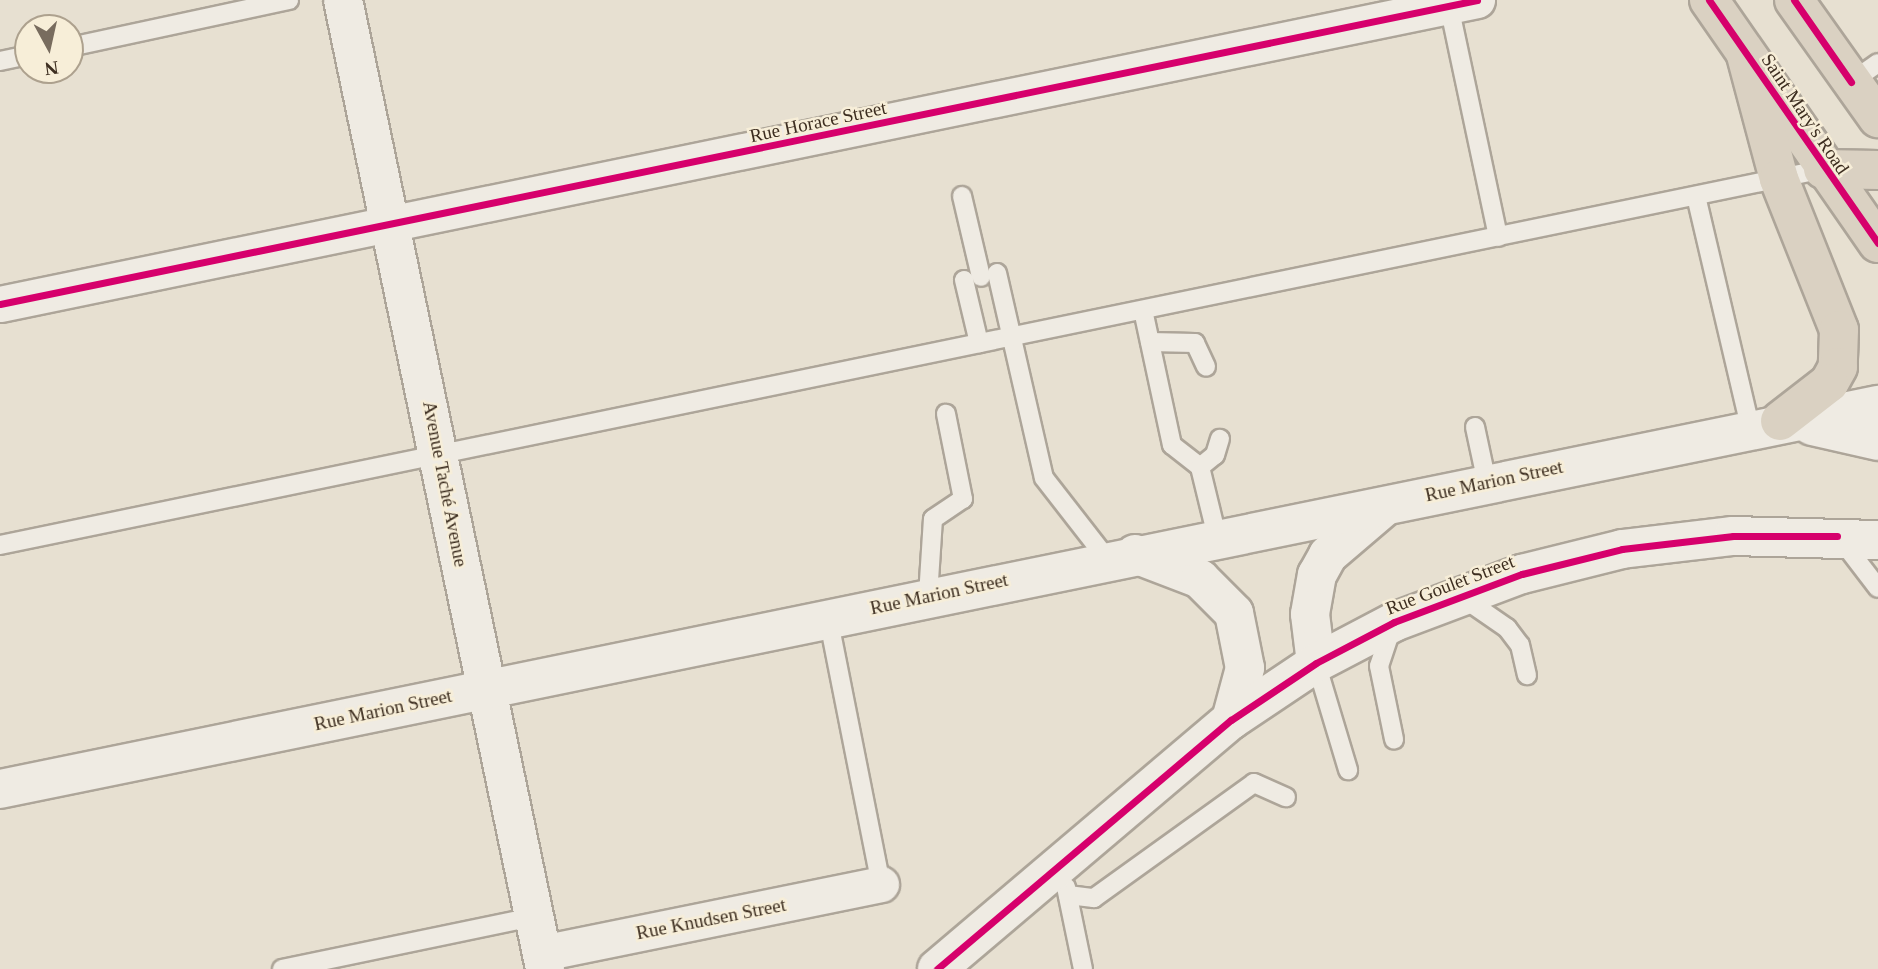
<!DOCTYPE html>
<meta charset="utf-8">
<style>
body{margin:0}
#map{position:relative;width:1878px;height:969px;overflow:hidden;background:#e7e0d1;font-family:"Times New Roman",serif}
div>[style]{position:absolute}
.roads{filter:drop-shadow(2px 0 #ada599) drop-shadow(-2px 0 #ada599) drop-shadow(0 2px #ada599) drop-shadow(0 -2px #ada599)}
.lane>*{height:18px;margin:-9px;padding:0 9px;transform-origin:9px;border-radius:9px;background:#efebe3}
.street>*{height:35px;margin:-17.5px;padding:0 17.5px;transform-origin:17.5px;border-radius:17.5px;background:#efebe3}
.secondary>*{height:38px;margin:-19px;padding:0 19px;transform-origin:19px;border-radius:19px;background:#efebe3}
.highway>*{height:38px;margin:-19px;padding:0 19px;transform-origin:19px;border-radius:19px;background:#dad1c2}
.cycleway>*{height:7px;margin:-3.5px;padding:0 3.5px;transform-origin:3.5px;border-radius:3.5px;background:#d6006c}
span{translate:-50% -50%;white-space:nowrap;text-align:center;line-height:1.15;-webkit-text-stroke:5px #f7eed8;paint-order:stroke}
.street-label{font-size:19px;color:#3d2e20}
.north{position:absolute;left:14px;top:14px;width:70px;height:70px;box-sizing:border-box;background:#f7eed8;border:2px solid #ada18e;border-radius:50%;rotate:172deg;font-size:19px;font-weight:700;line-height:28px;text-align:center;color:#3d2e20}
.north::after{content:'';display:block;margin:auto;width:24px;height:32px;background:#786c5e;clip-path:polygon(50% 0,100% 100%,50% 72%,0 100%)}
</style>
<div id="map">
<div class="roads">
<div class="lane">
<div style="left:1448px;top:1px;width:241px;rotate:78deg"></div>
<div style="left:70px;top:47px;width:224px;rotate:-12.1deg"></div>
<div style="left:0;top:61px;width:29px;rotate:-12deg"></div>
<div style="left:1851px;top:82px;width:33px;rotate:-35deg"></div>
<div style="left:962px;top:196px;width:83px;rotate:76.8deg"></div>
<div style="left:1696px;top:196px;width:237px;rotate:76.8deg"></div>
<div style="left:997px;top:273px;width:210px;rotate:77.1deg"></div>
<div style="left:1044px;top:478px;width:103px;rotate:52.1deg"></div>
<div style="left:964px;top:280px;width:65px;rotate:76.6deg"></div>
<div style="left:1143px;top:310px;width:138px;rotate:77.9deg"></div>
<div style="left:1172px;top:445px;width:36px;rotate:38deg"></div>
<div style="left:1200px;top:467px;width:72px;rotate:76.3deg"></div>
<div style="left:1150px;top:342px;width:45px;rotate:1.3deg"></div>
<div style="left:1195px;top:343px;width:26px;rotate:65deg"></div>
<div style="left:1475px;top:427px;width:57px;rotate:77.9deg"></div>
<div style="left:1200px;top:467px;width:19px;rotate:-39deg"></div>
<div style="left:1215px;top:455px;width:17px;rotate:-73deg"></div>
<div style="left:1842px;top:541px;width:59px;rotate:52.5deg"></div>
<div style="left:0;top:545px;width:1861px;rotate:-11.65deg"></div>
<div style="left:928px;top:596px;width:77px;rotate:-86.3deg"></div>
<div style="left:933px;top:519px;width:36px;rotate:-34deg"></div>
<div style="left:963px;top:499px;width:87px;rotate:-101.3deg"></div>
<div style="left:1462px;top:597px;width:55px;rotate:34.6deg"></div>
<div style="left:1507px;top:628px;width:21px;rotate:53deg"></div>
<div style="left:1520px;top:645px;width:31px;rotate:77deg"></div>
<div style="left:828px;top:617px;width:272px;rotate:78.8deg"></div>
<div style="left:1392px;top:627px;width:41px;rotate:108.4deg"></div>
<div style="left:1379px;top:666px;width:75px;rotate:78.4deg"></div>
<div style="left:1316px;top:663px;width:112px;rotate:73.3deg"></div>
<div style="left:1066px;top:887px;width:84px;rotate:78.3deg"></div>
<div style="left:1068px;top:895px;width:26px;rotate:7deg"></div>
<div style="left:1094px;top:898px;width:197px;rotate:-35.7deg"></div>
<div style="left:1254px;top:783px;width:35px;rotate:24deg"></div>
<div style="left:282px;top:969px;width:257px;rotate:-11.7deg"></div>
</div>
<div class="street">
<div style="left:0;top:304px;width:1508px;rotate:-11.63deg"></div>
<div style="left:542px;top:953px;width:346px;rotate:-11.5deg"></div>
</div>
<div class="secondary">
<div style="left:343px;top:0;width:990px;rotate:78.22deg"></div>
<div style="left:1812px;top:426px;width:68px;rotate:12.8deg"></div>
<div style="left:1135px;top:554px;width:70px;rotate:21deg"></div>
<div style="left:1200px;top:579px;width:48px;rotate:45deg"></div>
<div style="left:1234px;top:613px;width:56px;rotate:78.7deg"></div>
<div style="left:1245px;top:668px;width:54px;rotate:105.1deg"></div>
<div style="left:1316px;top:663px;width:49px;rotate:-97deg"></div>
<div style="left:1310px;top:614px;width:40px;rotate:-80deg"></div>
<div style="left:1317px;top:575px;width:23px;rotate:-61deg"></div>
<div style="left:1328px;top:555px;width:72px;rotate:-40.5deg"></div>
<div style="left:0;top:789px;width:1917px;rotate:-11.56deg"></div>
<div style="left:937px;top:969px;width:385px;rotate:-40.3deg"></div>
<div style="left:1231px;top:720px;width:102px;rotate:-33.8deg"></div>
<div style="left:1316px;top:663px;width:88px;rotate:-27.7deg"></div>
<div style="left:1394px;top:622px;width:137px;rotate:-20.6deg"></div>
<div style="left:1522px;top:574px;width:103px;rotate:-14deg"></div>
<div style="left:1622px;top:549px;width:112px;rotate:-6.7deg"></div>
<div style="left:1733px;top:536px;width:145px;rotate:1.6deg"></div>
</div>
<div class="highway">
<div style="left:1709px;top:0;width:296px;rotate:55.2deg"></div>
<div style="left:1794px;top:0;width:145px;rotate:54.6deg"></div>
<div style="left:1746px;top:55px;width:128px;rotate:75.1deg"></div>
<div style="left:1779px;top:179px;width:162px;rotate:68.3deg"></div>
<div style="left:1839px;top:330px;width:37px;rotate:92deg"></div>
<div style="left:1838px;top:367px;width:18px;rotate:119deg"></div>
<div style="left:1829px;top:383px;width:62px;rotate:142.2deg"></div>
<div style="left:1823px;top:169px;width:55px;rotate:1deg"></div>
</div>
</div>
<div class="cycleway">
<div style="left:1709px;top:0;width:296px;rotate:55.2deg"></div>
<div style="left:1794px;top:0;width:100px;rotate:55.2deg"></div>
<div style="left:0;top:304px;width:1508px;rotate:-11.63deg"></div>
<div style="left:937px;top:969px;width:385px;rotate:-40.3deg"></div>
<div style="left:1231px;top:720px;width:102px;rotate:-33.8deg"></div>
<div style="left:1316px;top:663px;width:88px;rotate:-27.7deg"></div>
<div style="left:1394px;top:622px;width:137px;rotate:-20.6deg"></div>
<div style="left:1522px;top:574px;width:103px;rotate:-14deg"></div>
<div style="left:1622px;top:549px;width:112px;rotate:-6.7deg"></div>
<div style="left:1733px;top:536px;width:104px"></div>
</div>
<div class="street-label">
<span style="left:1805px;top:114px;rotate:56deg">Saint Mary's Road</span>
<span style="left:818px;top:122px;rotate:-12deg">Rue Horace Street</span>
<span style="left:1494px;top:481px;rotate:-12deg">Rue Marion Street</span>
<span style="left:445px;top:484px;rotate:79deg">Avenue Taché Avenue</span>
<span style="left:1450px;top:585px;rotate:-21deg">Rue Goulet Street</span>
<span style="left:939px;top:594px;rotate:-12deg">Rue Marion Street</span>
<span style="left:383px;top:710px;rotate:-12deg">Rue Marion Street</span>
<span style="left:711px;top:919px;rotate:-11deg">Rue Knudsen Street</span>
</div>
<div class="north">N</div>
</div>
